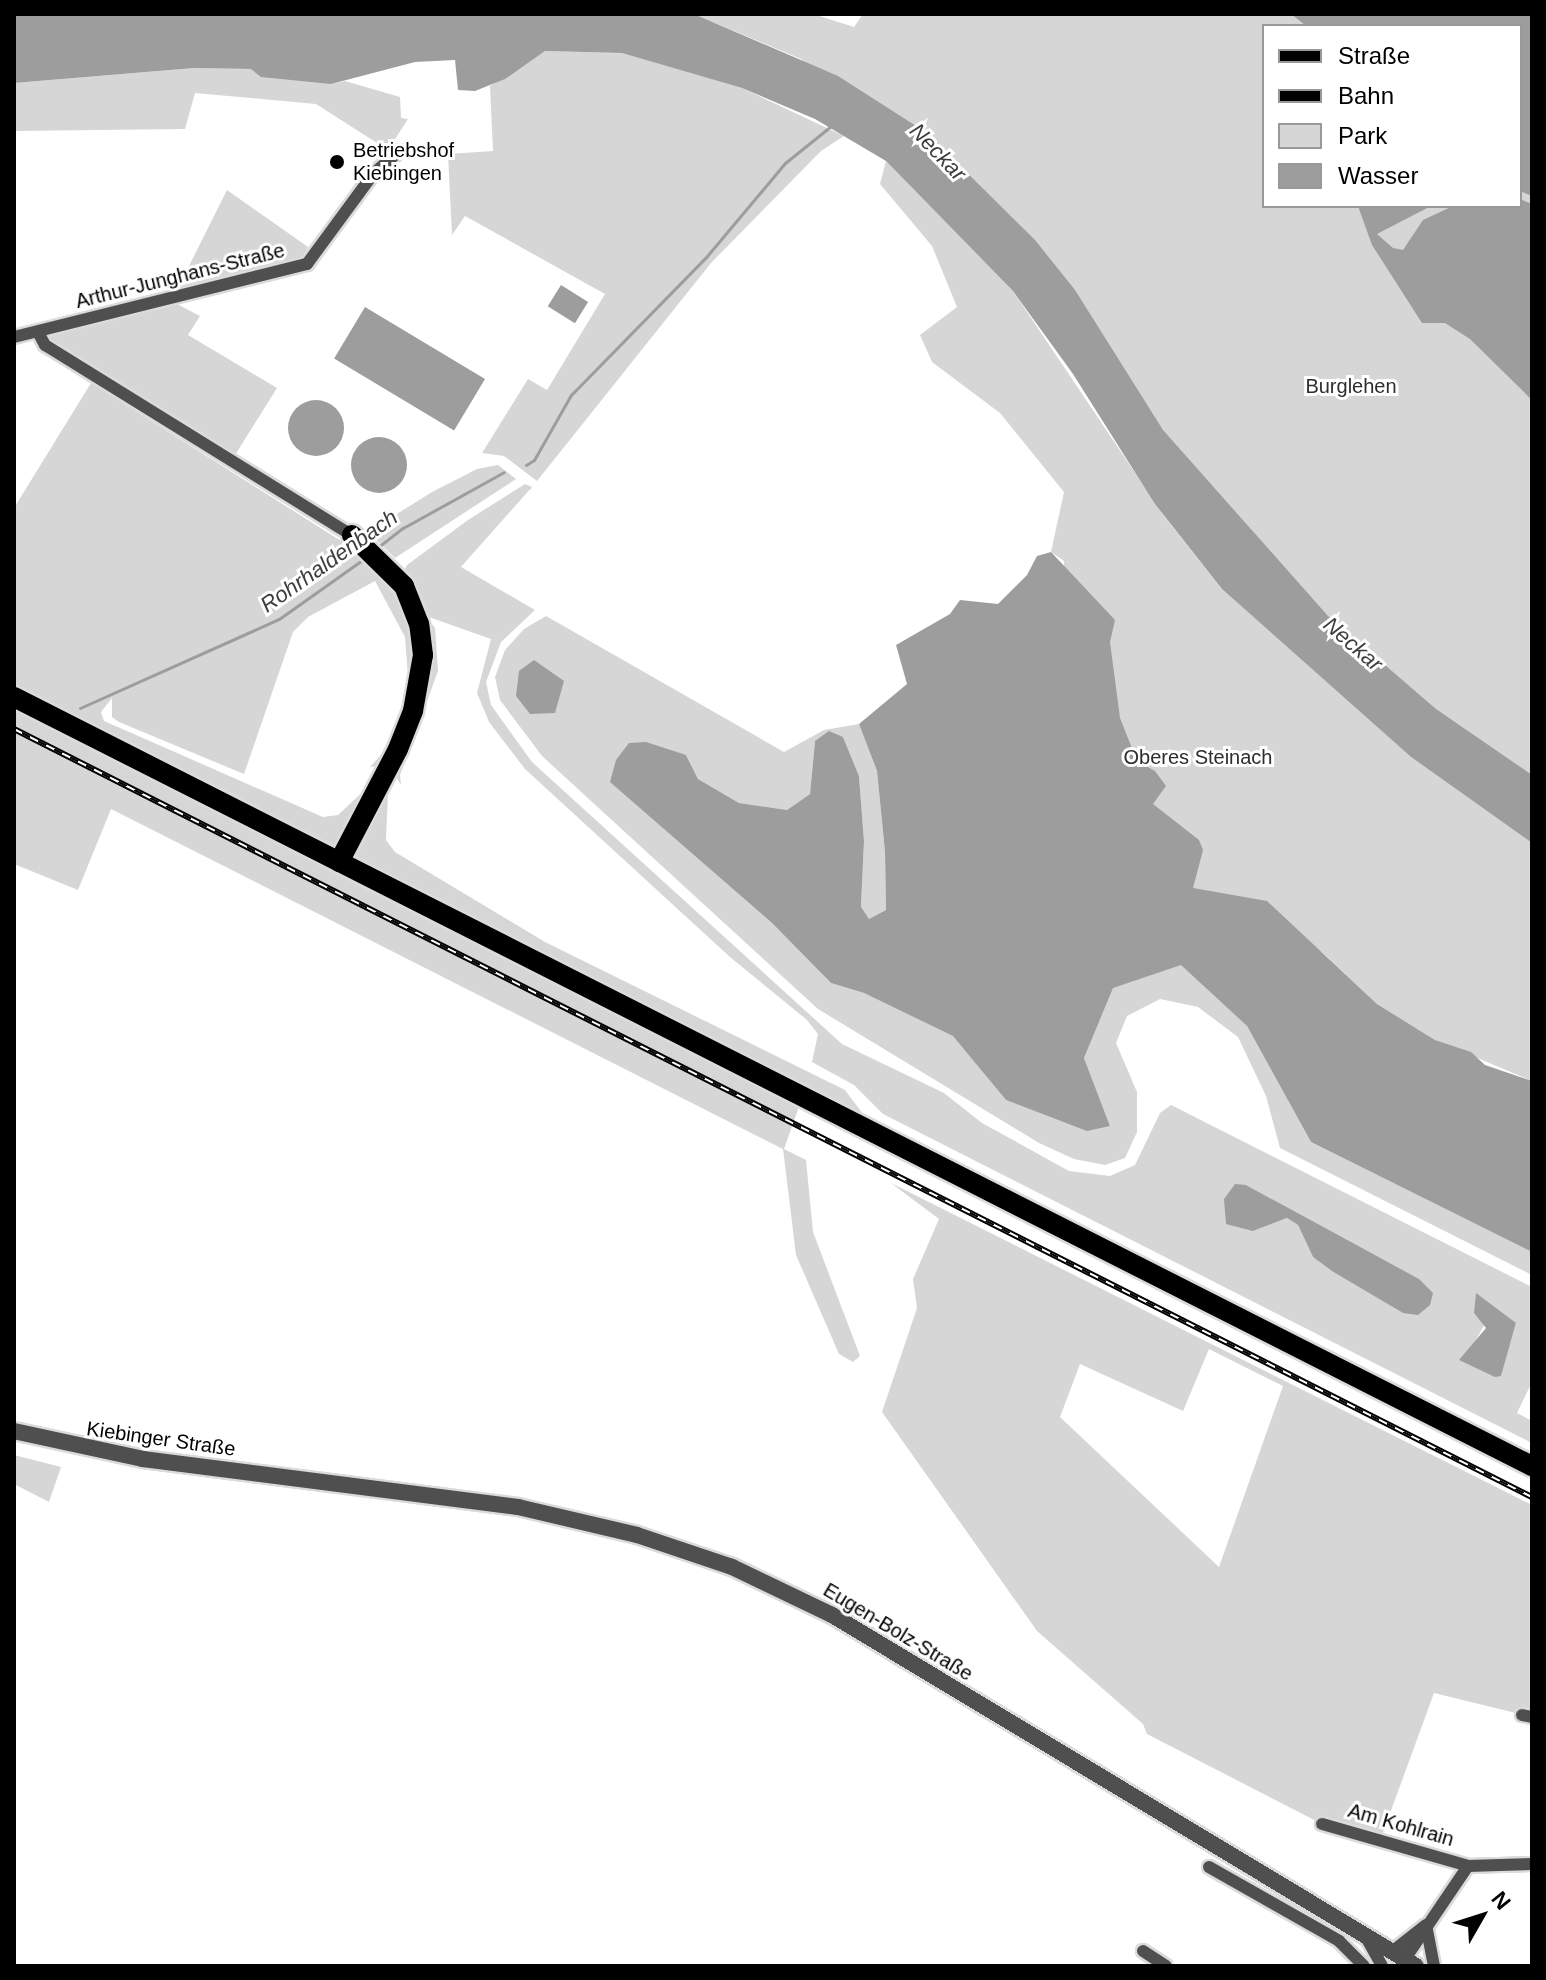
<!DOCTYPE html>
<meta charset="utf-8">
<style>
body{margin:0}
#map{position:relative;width:1546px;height:1980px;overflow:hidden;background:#fff;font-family:Helvetica,sans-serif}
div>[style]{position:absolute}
.green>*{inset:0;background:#d6d6d6}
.water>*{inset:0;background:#9d9d9d;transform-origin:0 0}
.round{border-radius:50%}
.stream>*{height:3px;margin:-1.5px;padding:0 1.5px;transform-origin:1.5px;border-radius:1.5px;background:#9d9d9d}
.roads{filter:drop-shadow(2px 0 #dbdbdb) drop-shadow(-2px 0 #dbdbdb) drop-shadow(0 2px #dbdbdb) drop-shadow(0 -2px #dbdbdb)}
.minor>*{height:12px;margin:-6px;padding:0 6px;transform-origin:6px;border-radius:6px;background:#4f4f4f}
.tertiary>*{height:16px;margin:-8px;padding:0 8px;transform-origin:8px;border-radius:8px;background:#4f4f4f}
.primary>*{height:20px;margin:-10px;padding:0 10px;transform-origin:10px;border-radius:10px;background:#000}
.rail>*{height:6px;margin-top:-3px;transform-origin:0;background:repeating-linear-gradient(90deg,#fff 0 9px,#000 0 18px);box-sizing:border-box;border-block:2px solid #000}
.dots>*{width:22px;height:22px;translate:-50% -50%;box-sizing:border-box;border:4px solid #fff;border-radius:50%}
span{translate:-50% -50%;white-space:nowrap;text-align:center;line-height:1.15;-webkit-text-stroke:6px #fff;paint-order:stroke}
.poi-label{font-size:20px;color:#000}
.left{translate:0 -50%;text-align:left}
.street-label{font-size:20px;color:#000}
.park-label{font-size:20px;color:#2d2d2d}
.water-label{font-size:22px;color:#3e3e3e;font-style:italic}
.frame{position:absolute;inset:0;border:16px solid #000;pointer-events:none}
.legend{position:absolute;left:1262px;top:24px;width:260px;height:184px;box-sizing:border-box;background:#fff;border:2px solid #999;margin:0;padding:10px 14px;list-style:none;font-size:24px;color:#000}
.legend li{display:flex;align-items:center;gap:16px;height:40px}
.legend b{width:40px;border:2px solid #999}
.north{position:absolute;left:1442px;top:1876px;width:80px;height:80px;-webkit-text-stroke:6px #fff;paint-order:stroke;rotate:51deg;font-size:22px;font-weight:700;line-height:32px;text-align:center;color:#000}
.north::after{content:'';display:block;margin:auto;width:28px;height:36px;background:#000;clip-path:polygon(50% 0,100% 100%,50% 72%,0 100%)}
</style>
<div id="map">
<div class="green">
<div style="clip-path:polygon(694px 14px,813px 14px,854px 27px,863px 14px,1291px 14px,1306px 26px,1264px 26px,1264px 206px,1520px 206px,1520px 162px,1532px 164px,1532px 784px,1335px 635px,801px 59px)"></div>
<div style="clip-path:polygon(545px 51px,623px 53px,742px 88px,844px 136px,821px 151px,711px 263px,537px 481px,504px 456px,482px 453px,528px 379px,547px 390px,605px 294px,465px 216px,452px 235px,448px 154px,493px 151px,490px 86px)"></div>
<div style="clip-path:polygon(194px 68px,251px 69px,331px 84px,345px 81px,400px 97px,401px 118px,408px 119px,388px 150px,316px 104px,195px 93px,185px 129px,14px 131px,14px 83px)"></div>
<div style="clip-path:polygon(886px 161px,1013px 291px,1164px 516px,1222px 589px,1411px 757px,1532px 843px,1532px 1081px,1435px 1040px,1377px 1004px,1322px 952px,1056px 841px,1064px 561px,1051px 552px,1064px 492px,1000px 413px,932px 362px,920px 335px,957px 307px,932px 246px,880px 184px)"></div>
<div style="clip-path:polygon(227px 190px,308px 247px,301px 260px,175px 294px)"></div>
<div style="clip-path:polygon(177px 304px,200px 316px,188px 335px,277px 388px,235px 455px,50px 339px,51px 334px)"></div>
<div style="clip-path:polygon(91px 383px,357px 551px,384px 573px,401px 599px,413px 636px,416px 674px,411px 698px,379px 766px,370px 767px,387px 748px,403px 708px,408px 676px,405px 637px,375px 581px,308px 617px,293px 632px,244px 774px,119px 722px,112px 717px,112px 698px,101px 712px,104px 721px,323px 817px,338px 815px,368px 787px,388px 794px,386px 840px,395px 852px,545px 942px,845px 1090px,866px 1118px,806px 1087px,784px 1149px,806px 1160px,813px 1232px,860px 1356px,853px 1362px,839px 1354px,796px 1255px,783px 1149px,111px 809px,78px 890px,14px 864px,14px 508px)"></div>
<div style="clip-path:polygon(498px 465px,516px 479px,395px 558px,368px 532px,432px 492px,477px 469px)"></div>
<div style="clip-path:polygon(evenodd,525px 484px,532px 487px,461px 567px,535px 610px,501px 642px,486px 682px,491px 705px,532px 762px,842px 1044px,944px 1093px,982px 1123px,1069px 1171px,1110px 1176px,1135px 1165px,1160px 1113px,1171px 1105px,1532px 1287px,1532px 1382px,1517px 1413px,1532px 1421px,1532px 1443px,883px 1114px,854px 1085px,812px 1062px,818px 1034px,807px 1020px,730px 957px,525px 769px,489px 722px,477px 693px,491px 639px,426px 616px,435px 628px,438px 671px,400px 775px,401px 785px,394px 773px,423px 704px,403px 573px,407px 565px,468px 520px,525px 484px,1246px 1185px,1317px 1224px,1403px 1313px,1313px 1257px,1298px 1225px,1287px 1218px,1253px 1231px,1246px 1185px,525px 484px,1486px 1322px,1516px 1323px,1501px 1375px,1472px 1347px,1486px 1322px)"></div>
<div style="clip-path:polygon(546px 616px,784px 752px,824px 730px,859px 724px,877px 771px,885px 852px,886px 910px,869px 919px,861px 908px,864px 841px,859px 776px,843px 737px,815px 741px,810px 794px,787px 810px,739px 803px,698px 779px,686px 755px,611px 782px,772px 923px,831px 983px,864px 993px,954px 1036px,1006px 1100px,1110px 1126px,1084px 1058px,1113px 987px,1181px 964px,1247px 1026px,1311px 1142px,1532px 1252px,1532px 1275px,1280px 1148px,1266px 1096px,1238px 1037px,1198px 1007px,1160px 999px,1127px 1016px,1116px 1043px,1137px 1092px,1137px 1132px,1125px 1158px,1105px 1165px,1074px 1159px,1039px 1143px,818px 1009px,542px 756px,500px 700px,495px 677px,505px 650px,524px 629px)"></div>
<div style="clip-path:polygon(evenodd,891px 1183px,1532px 1505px,1532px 1717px,1434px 1693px,1381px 1838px,1322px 1824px,1147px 1734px,1143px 1724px,1037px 1631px,882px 1412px,917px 1308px,913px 1279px,939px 1219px,891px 1183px,1209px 1349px,1283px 1386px,1219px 1567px,1060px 1417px,1080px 1364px,1183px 1411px,1209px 1349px)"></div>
<div style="clip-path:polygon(14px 1455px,61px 1467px,49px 1502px,14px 1484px)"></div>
</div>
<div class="water">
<div style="clip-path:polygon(14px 14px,694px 14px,838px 76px,927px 133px,1035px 240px,1075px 290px,1163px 430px,1328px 616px,1436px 709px,1532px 775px,1532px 843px,1411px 757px,1222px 589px,1155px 504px,1073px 374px,1013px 291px,886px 161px,815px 119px,742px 88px,622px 53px,545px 51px,505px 79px,475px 91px,458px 90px,455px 60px,415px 62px,331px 84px,261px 77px,251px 69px,194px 68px,14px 83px)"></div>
<div style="clip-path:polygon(1291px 14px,1532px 14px,1532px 196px,1520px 191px,1520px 26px,1306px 26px)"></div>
<div style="clip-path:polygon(1520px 199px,1532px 204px,1532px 400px,1470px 339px,1445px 323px,1422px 323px,1372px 245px,1358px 206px,1431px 206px,1377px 234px,1393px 248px,1403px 250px,1423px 220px,1453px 206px,1520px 206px)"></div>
<div style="left:561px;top:285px;width:32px;height:25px;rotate:32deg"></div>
<div style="left:365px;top:307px;width:140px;height:60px;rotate:31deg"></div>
<div class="round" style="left:288px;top:400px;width:56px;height:56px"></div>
<div class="round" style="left:351px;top:437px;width:56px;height:56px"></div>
<div style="clip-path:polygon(1051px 552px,1115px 620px,1110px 642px,1120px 718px,1137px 761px,1155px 771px,1166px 786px,1153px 804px,1199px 840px,1203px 850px,1193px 888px,1267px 901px,1377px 1004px,1435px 1040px,1471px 1052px,1485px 1065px,1532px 1081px,1532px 1252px,1311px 1142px,1247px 1026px,1181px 965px,1113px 988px,1084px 1058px,1110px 1126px,1087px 1131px,1006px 1100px,953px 1036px,864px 993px,831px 983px,772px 923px,610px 782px,616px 760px,629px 743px,646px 742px,686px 755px,698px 779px,739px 803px,787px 810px,810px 794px,815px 741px,829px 731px,843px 737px,859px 776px,864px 841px,861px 907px,869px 919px,886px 910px,885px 852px,877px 771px,859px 724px,907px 684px,896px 645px,950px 614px,960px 600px,998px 604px,1027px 575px,1037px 556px)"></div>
<div style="clip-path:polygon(534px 660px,564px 681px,555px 713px,530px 714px,516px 696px,519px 671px)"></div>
<div style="clip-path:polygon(1235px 1184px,1246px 1185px,1419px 1279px,1433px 1293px,1430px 1305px,1418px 1315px,1403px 1313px,1332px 1271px,1313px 1257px,1298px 1225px,1287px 1218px,1253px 1231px,1226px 1224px,1224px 1199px)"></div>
<div style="clip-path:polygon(1476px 1293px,1516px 1323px,1501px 1376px,1495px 1377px,1459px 1360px,1486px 1328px,1474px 1313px)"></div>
</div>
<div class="stream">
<div style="left:526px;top:465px;width:9px;rotate:-32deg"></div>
<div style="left:534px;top:460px;width:75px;rotate:-60.4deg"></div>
<div style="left:571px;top:395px;width:194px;rotate:-45.6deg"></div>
<div style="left:707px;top:256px;width:121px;rotate:-50deg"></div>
<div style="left:785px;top:163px;width:59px;rotate:-38.8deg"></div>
<div style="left:377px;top:548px;width:33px;rotate:-38deg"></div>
<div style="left:403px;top:528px;width:115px;rotate:-29deg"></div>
<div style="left:80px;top:708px;width:218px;rotate:-24.1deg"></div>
<div style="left:279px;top:619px;width:105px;rotate:-35.3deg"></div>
</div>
<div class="roads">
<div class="minor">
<div style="left:38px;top:332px;width:15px;rotate:62deg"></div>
<div style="left:45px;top:345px;width:361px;rotate:31.8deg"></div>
<div style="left:14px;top:337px;width:302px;rotate:-14deg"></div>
<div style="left:307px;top:264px;width:112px;rotate:-53.7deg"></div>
<div style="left:373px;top:174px;width:35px;rotate:-41deg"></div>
<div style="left:1522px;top:1715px;width:10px;rotate:11deg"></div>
<div style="left:1322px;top:1824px;width:152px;rotate:16deg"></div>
<div style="left:1209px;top:1867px;width:150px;rotate:29.6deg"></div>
<div style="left:1339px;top:1941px;width:35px;rotate:45deg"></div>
<div style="left:1427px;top:1930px;width:37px;rotate:79deg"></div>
<div style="left:1366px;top:1937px;width:33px;rotate:61deg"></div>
<div style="left:1143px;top:1951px;width:27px;rotate:33deg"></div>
<div style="left:1393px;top:1951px;width:42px;rotate:-38.2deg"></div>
<div style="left:1405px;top:1959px;width:112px;rotate:-55.9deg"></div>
<div style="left:1468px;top:1866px;width:64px;rotate:-1.8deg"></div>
</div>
<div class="tertiary">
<div style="left:14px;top:1431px;width:132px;rotate:12.2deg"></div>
<div style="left:143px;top:1459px;width:378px;rotate:7.3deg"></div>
<div style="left:518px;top:1507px;width:122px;rotate:13.2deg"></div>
<div style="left:637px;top:1535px;width:100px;rotate:18.6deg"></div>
<div style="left:732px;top:1567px;width:111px;rotate:25.6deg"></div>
<div style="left:832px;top:1615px;width:681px;rotate:31.01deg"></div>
</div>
<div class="primary">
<div style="left:14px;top:697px;width:1702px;rotate:26.87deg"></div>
<div style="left:339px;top:862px;width:127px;rotate:-62.4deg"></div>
<div style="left:398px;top:749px;width:41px;rotate:-68.5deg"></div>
<div style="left:413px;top:711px;width:57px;rotate:-79.9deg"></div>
<div style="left:423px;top:655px;width:31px;rotate:-97deg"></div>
<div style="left:419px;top:624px;width:41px;rotate:-111.5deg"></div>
<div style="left:404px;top:586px;width:73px;rotate:-135.6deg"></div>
</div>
</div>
<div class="rail">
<div style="left:14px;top:729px;width:1701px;rotate:26.84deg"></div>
</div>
<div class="dots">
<div style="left:337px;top:162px;background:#000"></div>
</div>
<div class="poi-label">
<span class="left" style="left:353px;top:162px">Betriebshof<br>Kiebingen</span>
</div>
<div class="street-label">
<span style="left:180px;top:276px;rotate:-14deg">Arthur-Junghans-Straße</span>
<span style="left:161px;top:1439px;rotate:8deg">Kiebinger Straße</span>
<span style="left:898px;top:1632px;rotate:31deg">Eugen-Bolz-Straße</span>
<span style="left:1401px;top:1825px;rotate:16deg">Am Kohlrain</span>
</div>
<div class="park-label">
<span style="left:1351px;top:386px">Burglehen</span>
<span style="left:1198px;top:757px">Oberes Steinach</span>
</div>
<div class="water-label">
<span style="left:938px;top:152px;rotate:46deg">Neckar</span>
<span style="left:329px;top:561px;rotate:-35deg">Rohrhaldenbach</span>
<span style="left:1353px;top:644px;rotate:41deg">Neckar</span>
</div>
<div class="frame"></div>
<ul class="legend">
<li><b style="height:10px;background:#000"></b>Straße</li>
<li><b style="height:10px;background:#000"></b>Bahn</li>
<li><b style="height:22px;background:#d6d6d6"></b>Park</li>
<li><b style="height:22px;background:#9d9d9d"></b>Wasser</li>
</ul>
<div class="north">N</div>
</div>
